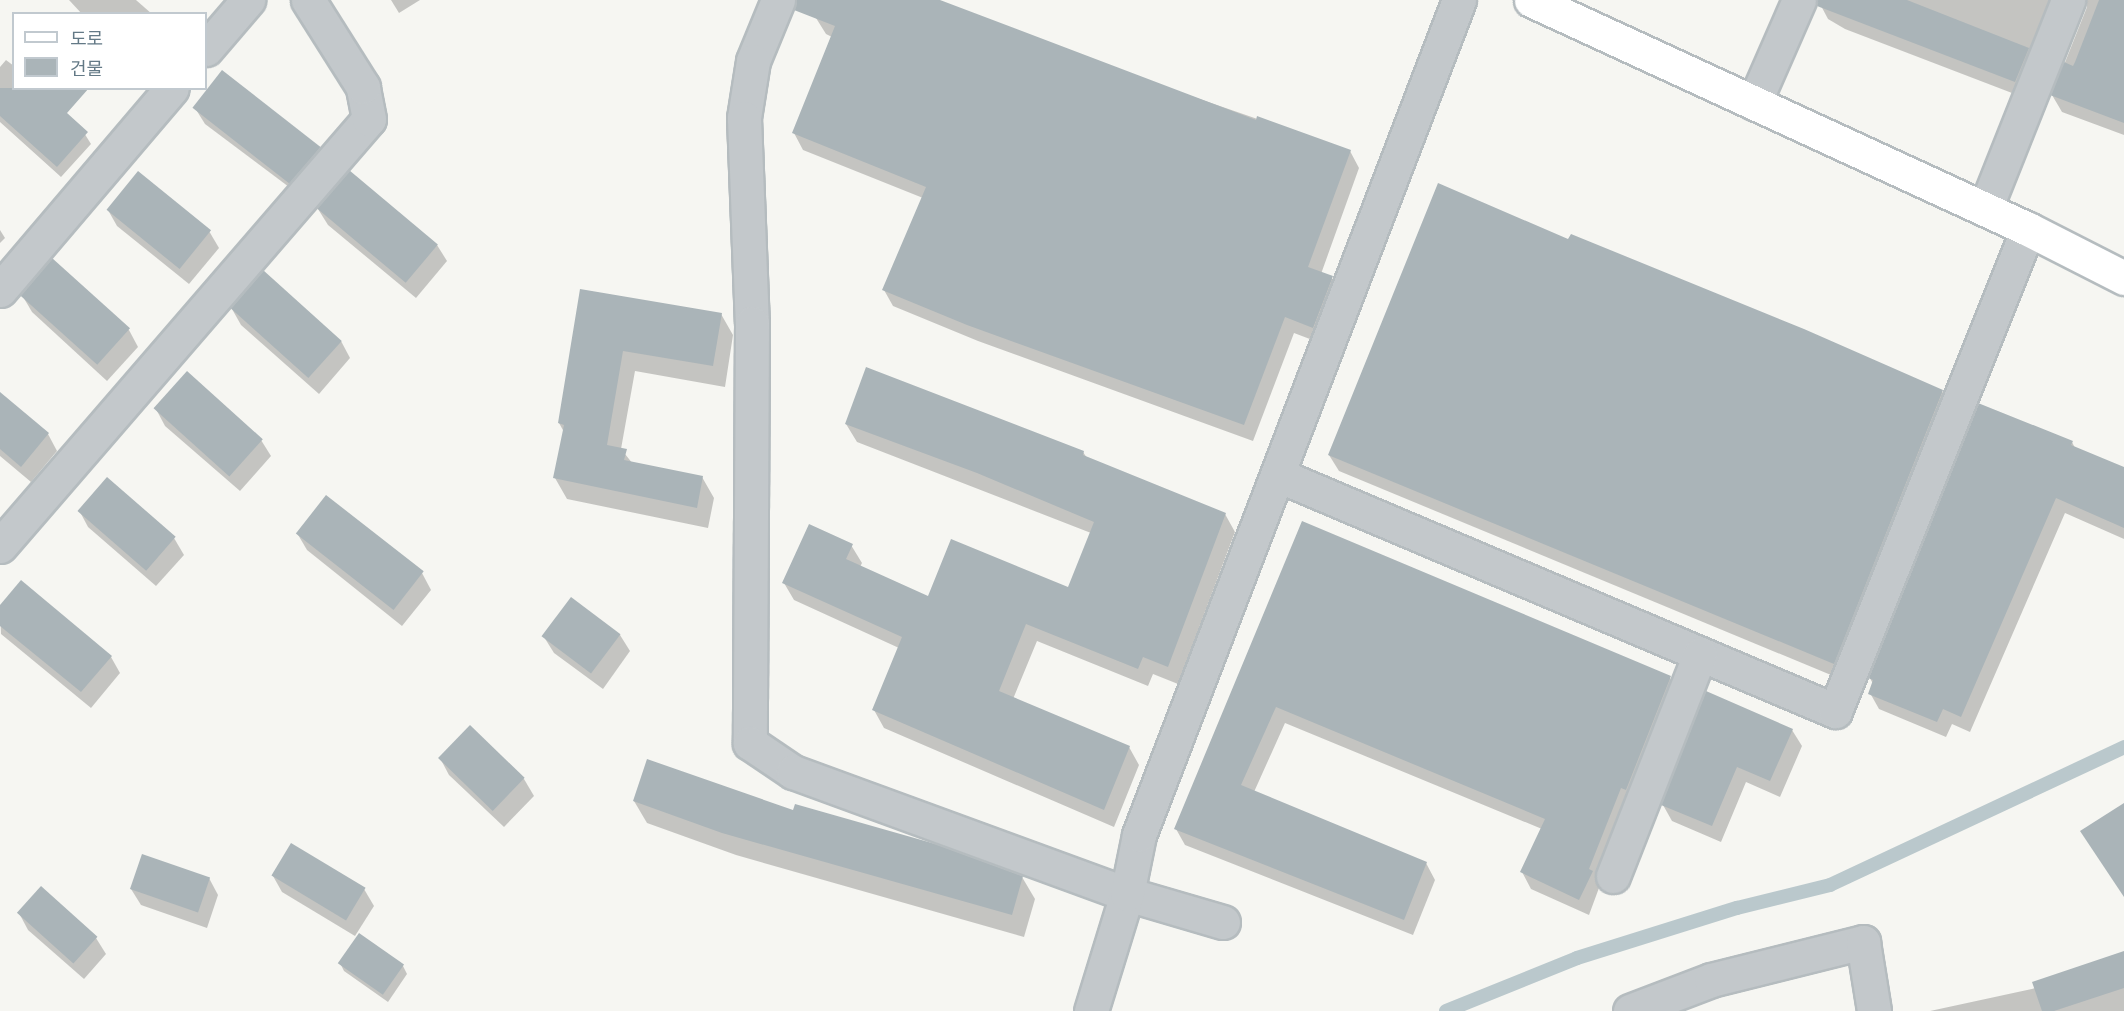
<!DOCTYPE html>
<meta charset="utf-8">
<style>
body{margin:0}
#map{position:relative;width:2124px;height:1011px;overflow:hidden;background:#f6f6f2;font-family:Arial,"Noto Sans KR",sans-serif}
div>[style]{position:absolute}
.shadow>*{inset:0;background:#0003}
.stream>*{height:14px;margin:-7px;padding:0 7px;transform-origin:7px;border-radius:7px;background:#bac8cc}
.building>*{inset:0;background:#aab4b8;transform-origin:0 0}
.roads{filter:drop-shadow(2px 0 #b5bcbf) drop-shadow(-2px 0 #b5bcbf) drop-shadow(0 2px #b5bcbf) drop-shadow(0 -2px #b5bcbf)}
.street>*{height:33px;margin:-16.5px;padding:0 16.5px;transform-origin:16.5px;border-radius:16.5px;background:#c3c8cb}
.secondary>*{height:33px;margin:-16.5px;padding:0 16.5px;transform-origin:16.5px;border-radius:16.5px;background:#fff}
span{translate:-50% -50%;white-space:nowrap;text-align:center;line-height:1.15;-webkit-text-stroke:6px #fff;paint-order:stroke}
.legend{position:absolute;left:12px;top:12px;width:195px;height:78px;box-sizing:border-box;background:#fff;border:2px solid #c1c9cf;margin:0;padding:8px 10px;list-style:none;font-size:18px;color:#637986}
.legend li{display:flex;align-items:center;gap:12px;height:30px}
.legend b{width:30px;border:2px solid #c1c9cf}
</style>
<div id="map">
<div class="shadow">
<div style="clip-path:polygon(69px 0,136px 0,152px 14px,82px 14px)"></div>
<div style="clip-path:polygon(391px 0,420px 0,399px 13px)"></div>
<div style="clip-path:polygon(823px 0,937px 0,1104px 66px,1350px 151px,1359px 168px,1321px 274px,1332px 278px,1341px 294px,1323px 344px,1294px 333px,1253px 441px,978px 341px,893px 306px,884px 290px,923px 198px,803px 150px,794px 133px,832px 37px,826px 34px,816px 18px)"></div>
<div style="clip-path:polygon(1818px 0,2072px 0,2025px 98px,1845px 29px,1828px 19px)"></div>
<div style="clip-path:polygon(2086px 0,2124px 0,2124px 135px,2062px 112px,2052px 95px,2087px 7px)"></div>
<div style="clip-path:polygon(6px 60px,14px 66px,14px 88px,81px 128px,91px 144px,61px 177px,0 122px,0 67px)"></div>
<div style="clip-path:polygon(195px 108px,319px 147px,329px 164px,301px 196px,205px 124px)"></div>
<div style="clip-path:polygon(318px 209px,437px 245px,447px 261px,416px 298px,328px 225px)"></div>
<div style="clip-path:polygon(108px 210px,209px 231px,219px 248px,189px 284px,117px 226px)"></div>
<div style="clip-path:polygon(0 230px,5px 238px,0 243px)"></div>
<div style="clip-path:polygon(1569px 241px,1942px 391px,1952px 408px,1843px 680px,1339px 471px,1329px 455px)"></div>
<div style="clip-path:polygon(582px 290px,721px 314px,733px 335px,725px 387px,635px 371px,621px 449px,633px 464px,702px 477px,714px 498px,708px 528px,567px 499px,555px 478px,564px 432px,559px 423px)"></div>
<div style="clip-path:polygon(22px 295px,129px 330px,138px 347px,107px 381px,32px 312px)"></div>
<div style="clip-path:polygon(232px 309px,341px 341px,350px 358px,319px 394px,241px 325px)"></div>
<div style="clip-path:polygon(0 394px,48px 434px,57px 451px,31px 482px,0 456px)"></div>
<div style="clip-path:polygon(156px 409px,261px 440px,271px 456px,240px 491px,165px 426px)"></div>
<div style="clip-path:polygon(846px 424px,1083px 452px,1087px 458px,1225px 514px,1235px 532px,1178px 684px,1153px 674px,1148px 686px,1037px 641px,1013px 699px,1129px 747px,1139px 765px,1114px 827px,884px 728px,874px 710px,899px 648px,794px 600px,784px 583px,851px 545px,862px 563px,860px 567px,929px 598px,1068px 589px,1091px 533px,857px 442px)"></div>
<div style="clip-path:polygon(2072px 442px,2075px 448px,2124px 469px,2124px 539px,2065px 513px,1970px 732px,1952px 724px,1946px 737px,1879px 709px,1870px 693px,1873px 684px,1870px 678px)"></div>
<div style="clip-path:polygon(107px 479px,174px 538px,184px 555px,156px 586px,88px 527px,79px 510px)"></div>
<div style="clip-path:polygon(1302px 523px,1670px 678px,1679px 694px,1630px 804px,1589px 915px,1531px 889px,1522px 872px,1542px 829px,1285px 723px,1254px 792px,1426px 863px,1435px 880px,1413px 935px,1185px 845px,1176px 829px)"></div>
<div style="clip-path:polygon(297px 533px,422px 573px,431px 590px,402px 626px,307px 550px)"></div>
<div style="clip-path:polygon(0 607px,111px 657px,120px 673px,91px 708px,1px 634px)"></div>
<div style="clip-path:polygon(620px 635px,630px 651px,603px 689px,554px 653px,544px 637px)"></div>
<div style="clip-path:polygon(470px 727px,524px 779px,534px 796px,504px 827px,449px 775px,440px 758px)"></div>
<div style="clip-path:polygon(1792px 730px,1802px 746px,1780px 797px,1746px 782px,1721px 842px,1672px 821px,1663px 805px)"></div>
<div style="clip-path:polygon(634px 801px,794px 812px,1022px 877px,1035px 899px,1024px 937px,736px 855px,647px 823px)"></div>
<div style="clip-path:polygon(273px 876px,364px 889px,374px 906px,355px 936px,282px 892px)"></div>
<div style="clip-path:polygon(209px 878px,218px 895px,207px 928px,141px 905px,131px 889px)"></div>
<div style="clip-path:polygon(19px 913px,96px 938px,106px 954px,84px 979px,28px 930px)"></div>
<div style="clip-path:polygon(2124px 953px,2124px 1011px,1930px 1011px,2036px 988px)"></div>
<div style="clip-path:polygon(340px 963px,403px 966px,407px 974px,388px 1002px,344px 971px)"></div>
</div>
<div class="stream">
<div style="left:1446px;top:1011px;width:141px;rotate:-22deg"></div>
<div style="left:1577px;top:958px;width:168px;rotate:-17.4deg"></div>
<div style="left:1737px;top:908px;width:96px;rotate:-13.9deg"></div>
<div style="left:1830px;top:885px;width:325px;rotate:-25.1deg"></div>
</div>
<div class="building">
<div style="clip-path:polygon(796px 0,940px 0,1256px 120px,1257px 116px,1351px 150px,1308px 267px,1333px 276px,1313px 328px,1285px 317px,1244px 425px,967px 325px,882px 290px,926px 187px,792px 133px,835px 26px,794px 10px)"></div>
<div style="clip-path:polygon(1817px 0,1907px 0,2029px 48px,2015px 82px,1817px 6px)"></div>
<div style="clip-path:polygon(2099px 0,2124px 0,2124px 123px,2050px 95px,2064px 62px,2073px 66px,2075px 62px)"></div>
<div style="left:222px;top:70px;width:125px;height:48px;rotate:38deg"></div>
<div style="clip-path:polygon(0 88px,89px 88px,67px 113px,88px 132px,57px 167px,0 116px)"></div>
<div style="left:349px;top:170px;width:116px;height:50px;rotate:40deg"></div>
<div style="left:138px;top:171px;width:94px;height:50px;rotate:39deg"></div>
<div style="clip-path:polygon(1438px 183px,1568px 239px,1571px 234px,1804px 329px,1943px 390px,1834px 664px,1328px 455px)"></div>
<div style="left:52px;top:258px;width:105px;height:49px;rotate:42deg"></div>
<div style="left:263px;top:270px;width:106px;height:50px;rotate:42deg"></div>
<div style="clip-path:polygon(580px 289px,722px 313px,713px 366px,623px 351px,607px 445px,627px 449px,624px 460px,703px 476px,697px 508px,553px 478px,564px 425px,558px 423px)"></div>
<div style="clip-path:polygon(866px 367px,1084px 451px,1083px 455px,1226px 513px,1168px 667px,1143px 657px,1138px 669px,1026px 624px,999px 691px,1130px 746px,1104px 810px,872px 710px,902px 637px,782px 583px,809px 524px,853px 544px,846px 559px,928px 596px,951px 539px,1068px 587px,1094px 522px,977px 473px,845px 424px)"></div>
<div style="left:187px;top:371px;width:102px;height:50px;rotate:42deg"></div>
<div style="clip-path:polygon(0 392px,49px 433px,21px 467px,0 449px)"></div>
<div style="clip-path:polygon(1978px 403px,2073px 441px,2071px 445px,2124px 467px,2124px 528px,2056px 498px,1961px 717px,1943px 709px,1937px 722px,1868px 694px,1873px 680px,1868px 678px)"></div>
<div style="left:107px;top:477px;width:91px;height:45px;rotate:41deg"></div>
<div style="left:326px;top:495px;width:124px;height:49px;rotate:38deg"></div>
<div style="clip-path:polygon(1302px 521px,1671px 676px,1626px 790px,1621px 788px,1589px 869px,1593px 871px,1579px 900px,1520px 872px,1545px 819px,1276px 707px,1241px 785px,1427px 862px,1404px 920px,1174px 829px)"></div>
<div style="clip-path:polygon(21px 580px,112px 656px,81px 692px,0 626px,0 605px)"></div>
<div style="left:571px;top:597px;width:62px;height:49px;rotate:37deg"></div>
<div style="clip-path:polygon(1706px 691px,1793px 729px,1770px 781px,1737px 767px,1712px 826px,1661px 805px)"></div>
<div style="left:470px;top:725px;width:76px;height:46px;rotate:44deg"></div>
<div style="clip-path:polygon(647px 759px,793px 810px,795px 804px,939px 845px,1023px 876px,1012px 915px,722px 833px,633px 801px)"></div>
<div style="clip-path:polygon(2124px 803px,2124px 897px,2080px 831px)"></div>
<div style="left:291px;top:843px;width:87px;height:38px;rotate:31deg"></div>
<div style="left:142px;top:854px;width:72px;height:37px;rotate:19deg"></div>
<div style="left:41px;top:886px;width:76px;height:36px;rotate:42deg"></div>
<div style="left:359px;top:933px;width:55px;height:37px;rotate:35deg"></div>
<div style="clip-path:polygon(2124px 951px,2124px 988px,2054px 1011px,2042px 1011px,2032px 982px)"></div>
</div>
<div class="roads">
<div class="street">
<div style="left:778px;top:0;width:66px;rotate:112.3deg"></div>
<div style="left:753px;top:61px;width:58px;rotate:99deg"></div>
<div style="left:744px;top:118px;width:205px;rotate:87.8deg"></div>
<div style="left:752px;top:323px;width:420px;rotate:90.3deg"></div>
<div style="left:750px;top:743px;width:52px;rotate:34deg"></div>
<div style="left:793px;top:772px;width:356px;rotate:20.1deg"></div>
<div style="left:1127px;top:894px;width:100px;rotate:16.3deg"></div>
<div style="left:206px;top:49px;width:65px;rotate:-49.4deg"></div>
<div style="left:1754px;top:103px;width:112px;rotate:-66.4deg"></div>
<div style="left:1985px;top:209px;width:225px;rotate:-68.3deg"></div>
<div style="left:0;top:290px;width:265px;rotate:-49.6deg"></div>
<div style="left:1278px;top:475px;width:605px;rotate:22.96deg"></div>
<div style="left:1835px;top:711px;width:519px;rotate:-68.18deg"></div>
<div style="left:0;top:546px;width:564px;rotate:-49.17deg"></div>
<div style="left:369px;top:119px;width:33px;rotate:-101deg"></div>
<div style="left:363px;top:87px;width:103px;rotate:-122.3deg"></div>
<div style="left:1613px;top:876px;width:238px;rotate:-68.6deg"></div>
<div style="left:1091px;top:1011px;width:122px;rotate:-72.9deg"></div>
<div style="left:1127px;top:894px;width:60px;rotate:-78.5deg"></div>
<div style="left:1139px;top:835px;width:894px;rotate:-69.03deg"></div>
<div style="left:1630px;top:1011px;width:87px;rotate:-20.9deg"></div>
<div style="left:1711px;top:980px;width:157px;rotate:-14deg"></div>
<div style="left:1863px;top:942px;width:70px;rotate:80.9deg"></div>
</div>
<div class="secondary">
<div style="left:1531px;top:0;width:547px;rotate:24.74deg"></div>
<div style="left:2028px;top:229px;width:108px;rotate:27deg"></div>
</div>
</div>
<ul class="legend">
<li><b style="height:8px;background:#fff"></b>도로</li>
<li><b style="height:16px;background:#aab4b8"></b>건물</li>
</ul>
</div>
